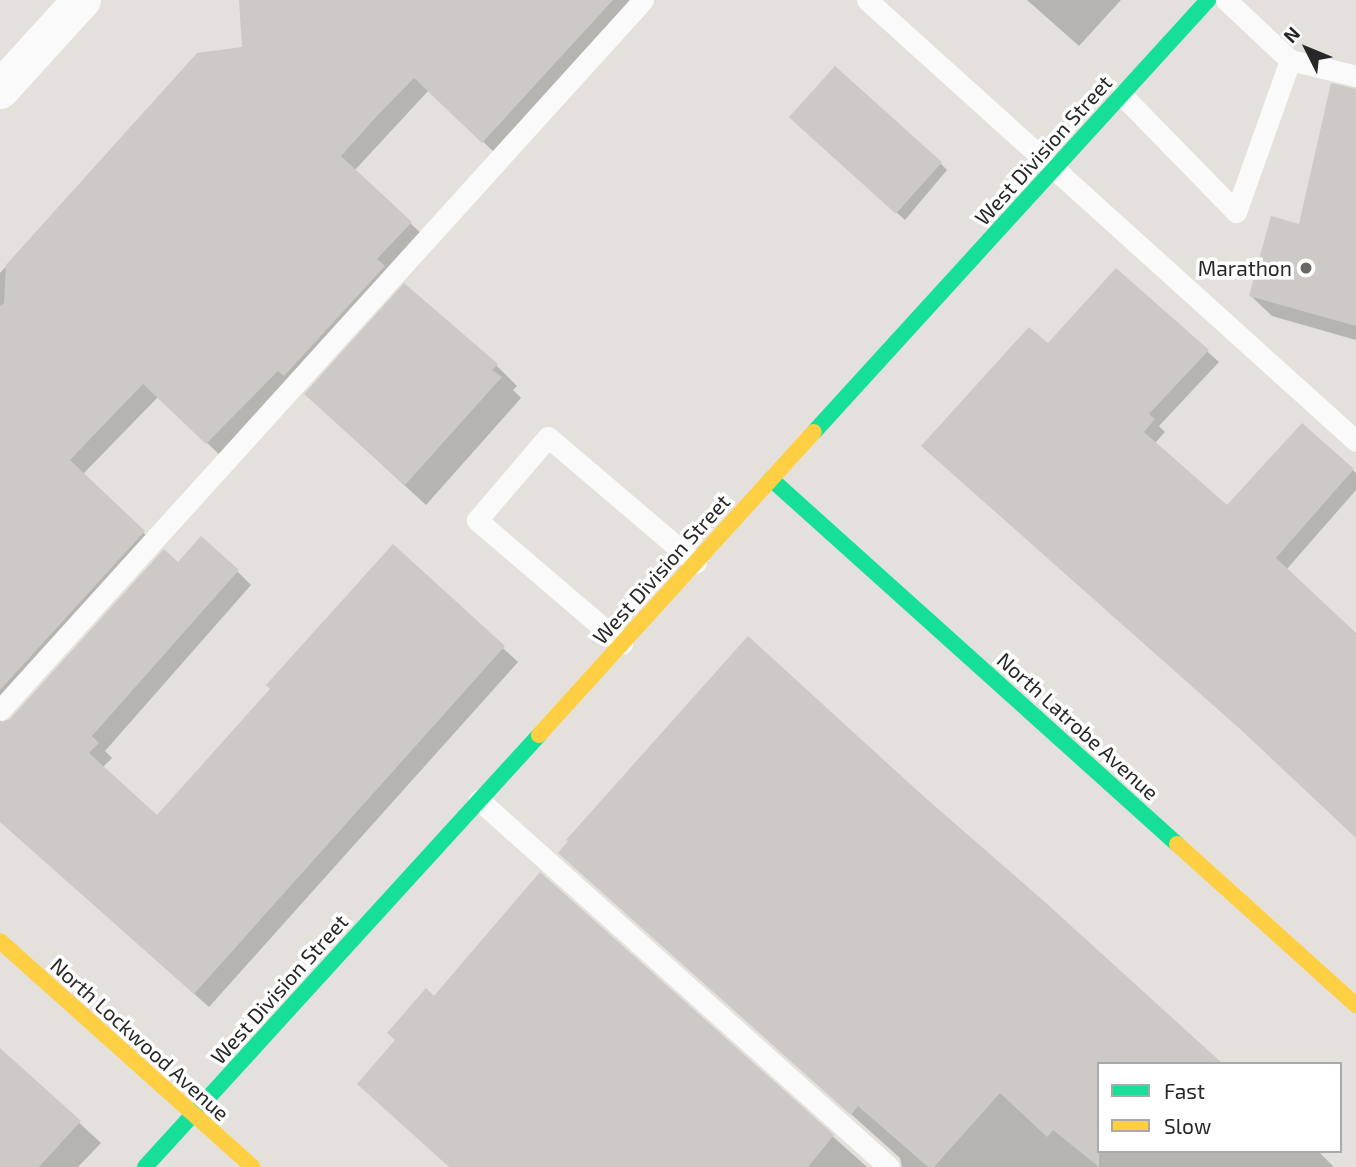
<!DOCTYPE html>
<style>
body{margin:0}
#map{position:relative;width:1356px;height:1167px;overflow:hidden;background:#e4e1dc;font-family:"Exo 2",sans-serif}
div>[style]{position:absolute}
.shadow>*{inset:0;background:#0003}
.building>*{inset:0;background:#ccc9c6;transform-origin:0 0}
.lane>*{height:21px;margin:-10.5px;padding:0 10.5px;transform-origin:10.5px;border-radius:10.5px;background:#fbfafa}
.street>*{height:38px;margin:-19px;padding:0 19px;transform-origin:19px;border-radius:19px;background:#fbfafa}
.fast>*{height:16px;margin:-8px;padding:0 8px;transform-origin:8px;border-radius:8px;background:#16e098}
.slow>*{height:16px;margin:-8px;padding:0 8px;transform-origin:8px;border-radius:8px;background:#ffcf43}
.dots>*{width:19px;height:19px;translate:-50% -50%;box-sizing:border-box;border:4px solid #fff;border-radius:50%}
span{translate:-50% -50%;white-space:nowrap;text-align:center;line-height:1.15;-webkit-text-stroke:7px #fff;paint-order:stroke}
.street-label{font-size:21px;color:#272727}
.poi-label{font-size:21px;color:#272727}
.right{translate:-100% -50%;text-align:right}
.legend{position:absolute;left:1097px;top:1062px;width:245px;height:91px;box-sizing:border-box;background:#fff;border:2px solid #a9a9a9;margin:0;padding:9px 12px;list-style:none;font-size:21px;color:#272727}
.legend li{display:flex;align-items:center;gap:14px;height:35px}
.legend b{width:35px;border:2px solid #a9a9a9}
.north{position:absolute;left:1272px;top:14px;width:70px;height:70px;-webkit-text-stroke:5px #fff;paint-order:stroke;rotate:313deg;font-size:19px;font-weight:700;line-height:28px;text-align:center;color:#272727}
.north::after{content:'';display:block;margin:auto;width:24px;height:32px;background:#272727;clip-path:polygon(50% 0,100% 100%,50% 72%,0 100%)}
</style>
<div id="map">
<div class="shadow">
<div style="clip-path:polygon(249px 0,641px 0,497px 155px,429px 90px,354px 171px,425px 237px,221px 456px,158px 397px,83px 474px,157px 546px,0 723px,0 273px,198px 55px,244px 49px)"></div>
<div style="clip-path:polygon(1027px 0,1121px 0,1079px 46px)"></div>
<div style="clip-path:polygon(1356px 92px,1356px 340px,1272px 316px,1251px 296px,1301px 226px)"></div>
<div style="clip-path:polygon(798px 124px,941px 164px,947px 170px,905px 220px)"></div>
<div style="clip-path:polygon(1116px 270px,1219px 362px,1159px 426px,1165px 432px,1155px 443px,1227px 508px,1302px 425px,1356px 473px,1356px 490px,1286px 570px,1356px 636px,1356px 837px,1254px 740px,1048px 346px)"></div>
<div style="clip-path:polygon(496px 365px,517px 386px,513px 390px,521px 398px,426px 505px,327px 414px)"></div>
<div style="clip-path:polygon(393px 547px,518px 662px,209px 1007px,0 821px,0 724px,10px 721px,178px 565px,237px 571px,251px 585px,105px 751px,112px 758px,102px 768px,158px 818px,273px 689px)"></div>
<div style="clip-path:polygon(748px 639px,1221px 1064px,1099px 1064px,1099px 1151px,1318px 1151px,1334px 1167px,902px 1167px,900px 1158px,570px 862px)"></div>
<div style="clip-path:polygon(540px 875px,867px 1167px,451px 1167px,435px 998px)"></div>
<div style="clip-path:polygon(0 1050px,101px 1143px,78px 1167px,0 1167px)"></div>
</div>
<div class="building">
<div style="clip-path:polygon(239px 0,613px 0,482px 143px,414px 78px,377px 116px,341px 156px,412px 222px,377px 259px,385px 266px,284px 376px,278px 371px,206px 444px,143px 384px,70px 460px,145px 531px,0 690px,0 306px,4px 303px,6px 265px,197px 53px,242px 47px)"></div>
<div style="left:835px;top:66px;width:144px;height:69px;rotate:42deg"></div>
<div style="clip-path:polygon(1331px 83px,1356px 89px,1356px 326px,1249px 296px,1271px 216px,1299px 224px)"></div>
<div style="clip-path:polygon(1116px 268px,1209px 350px,1149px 414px,1155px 419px,1144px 432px,1227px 505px,1302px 423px,1354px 469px,1276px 558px,1356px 633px,1356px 838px,1240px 729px,921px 446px,1029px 327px,1048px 343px)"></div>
<div style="clip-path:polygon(404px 283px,498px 364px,492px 370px,502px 377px,405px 485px,304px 394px)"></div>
<div style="clip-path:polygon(201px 536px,239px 570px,92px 736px,99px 743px,89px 753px,157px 815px,270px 689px,266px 685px,393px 544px,505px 646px,194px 994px,0 822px,0 723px,10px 719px,164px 549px,178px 562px)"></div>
<div style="clip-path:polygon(748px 636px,921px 794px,1046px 903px,1223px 1064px,1099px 1064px,1099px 1167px,1053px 1130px,1047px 1137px,1000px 1093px,934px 1167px,928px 1167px,858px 1106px,851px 1115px,558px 853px,568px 841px,566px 840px)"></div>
<div style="clip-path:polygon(540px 872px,834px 1135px,808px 1167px,449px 1167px,357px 1084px,395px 1040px,387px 1033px,426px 988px,434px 996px)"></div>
<div style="clip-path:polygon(0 1048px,81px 1121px,39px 1167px,0 1167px)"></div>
</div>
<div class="lane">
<div style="left:867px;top:0;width:658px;rotate:42.05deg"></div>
<div style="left:1226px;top:0;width:88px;rotate:43.2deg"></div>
<div style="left:1290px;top:60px;width:68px;rotate:13.6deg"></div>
<div style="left:1122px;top:95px;width:163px;rotate:45.7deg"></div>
<div style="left:1236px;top:212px;width:161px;rotate:-70.4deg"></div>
<div style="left:622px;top:644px;width:191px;rotate:-139.5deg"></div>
<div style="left:477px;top:520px;width:109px;rotate:-49.5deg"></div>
<div style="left:548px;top:437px;width:194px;rotate:40.4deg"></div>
<div style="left:0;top:710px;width:958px;rotate:-47.83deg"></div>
<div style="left:479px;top:800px;width:550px;rotate:41.83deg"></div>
</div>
<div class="street">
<div style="left:0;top:90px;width:122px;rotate:-47.7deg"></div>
</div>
<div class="fast">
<div style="left:814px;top:432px;width:585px;rotate:-47.63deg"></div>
<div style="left:771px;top:479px;width:546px;rotate:41.96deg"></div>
<div style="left:145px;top:1167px;width:585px;rotate:-47.63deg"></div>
</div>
<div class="slow">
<div style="left:539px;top:735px;width:409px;rotate:-47.8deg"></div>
<div style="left:1177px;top:844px;width:241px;rotate:42deg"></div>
<div style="left:0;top:941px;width:339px;rotate:41.8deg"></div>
</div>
<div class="dots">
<div style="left:1306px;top:268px;background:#696866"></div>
</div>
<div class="street-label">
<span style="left:1043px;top:150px;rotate:-48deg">West Division Street</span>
<span style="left:661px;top:569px;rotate:-48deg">West Division Street</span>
<span style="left:1078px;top:726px;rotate:42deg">North Latrobe Avenue</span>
<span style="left:279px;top:989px;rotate:-48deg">West Division Street</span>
<span style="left:140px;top:1039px;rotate:42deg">North Lockwood Avenue</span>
</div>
<div class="poi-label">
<span class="right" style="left:1292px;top:268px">Marathon</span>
</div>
<ul class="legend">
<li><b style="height:9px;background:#16e098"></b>Fast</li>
<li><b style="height:9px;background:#ffcf43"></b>Slow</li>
</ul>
<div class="north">N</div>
</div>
